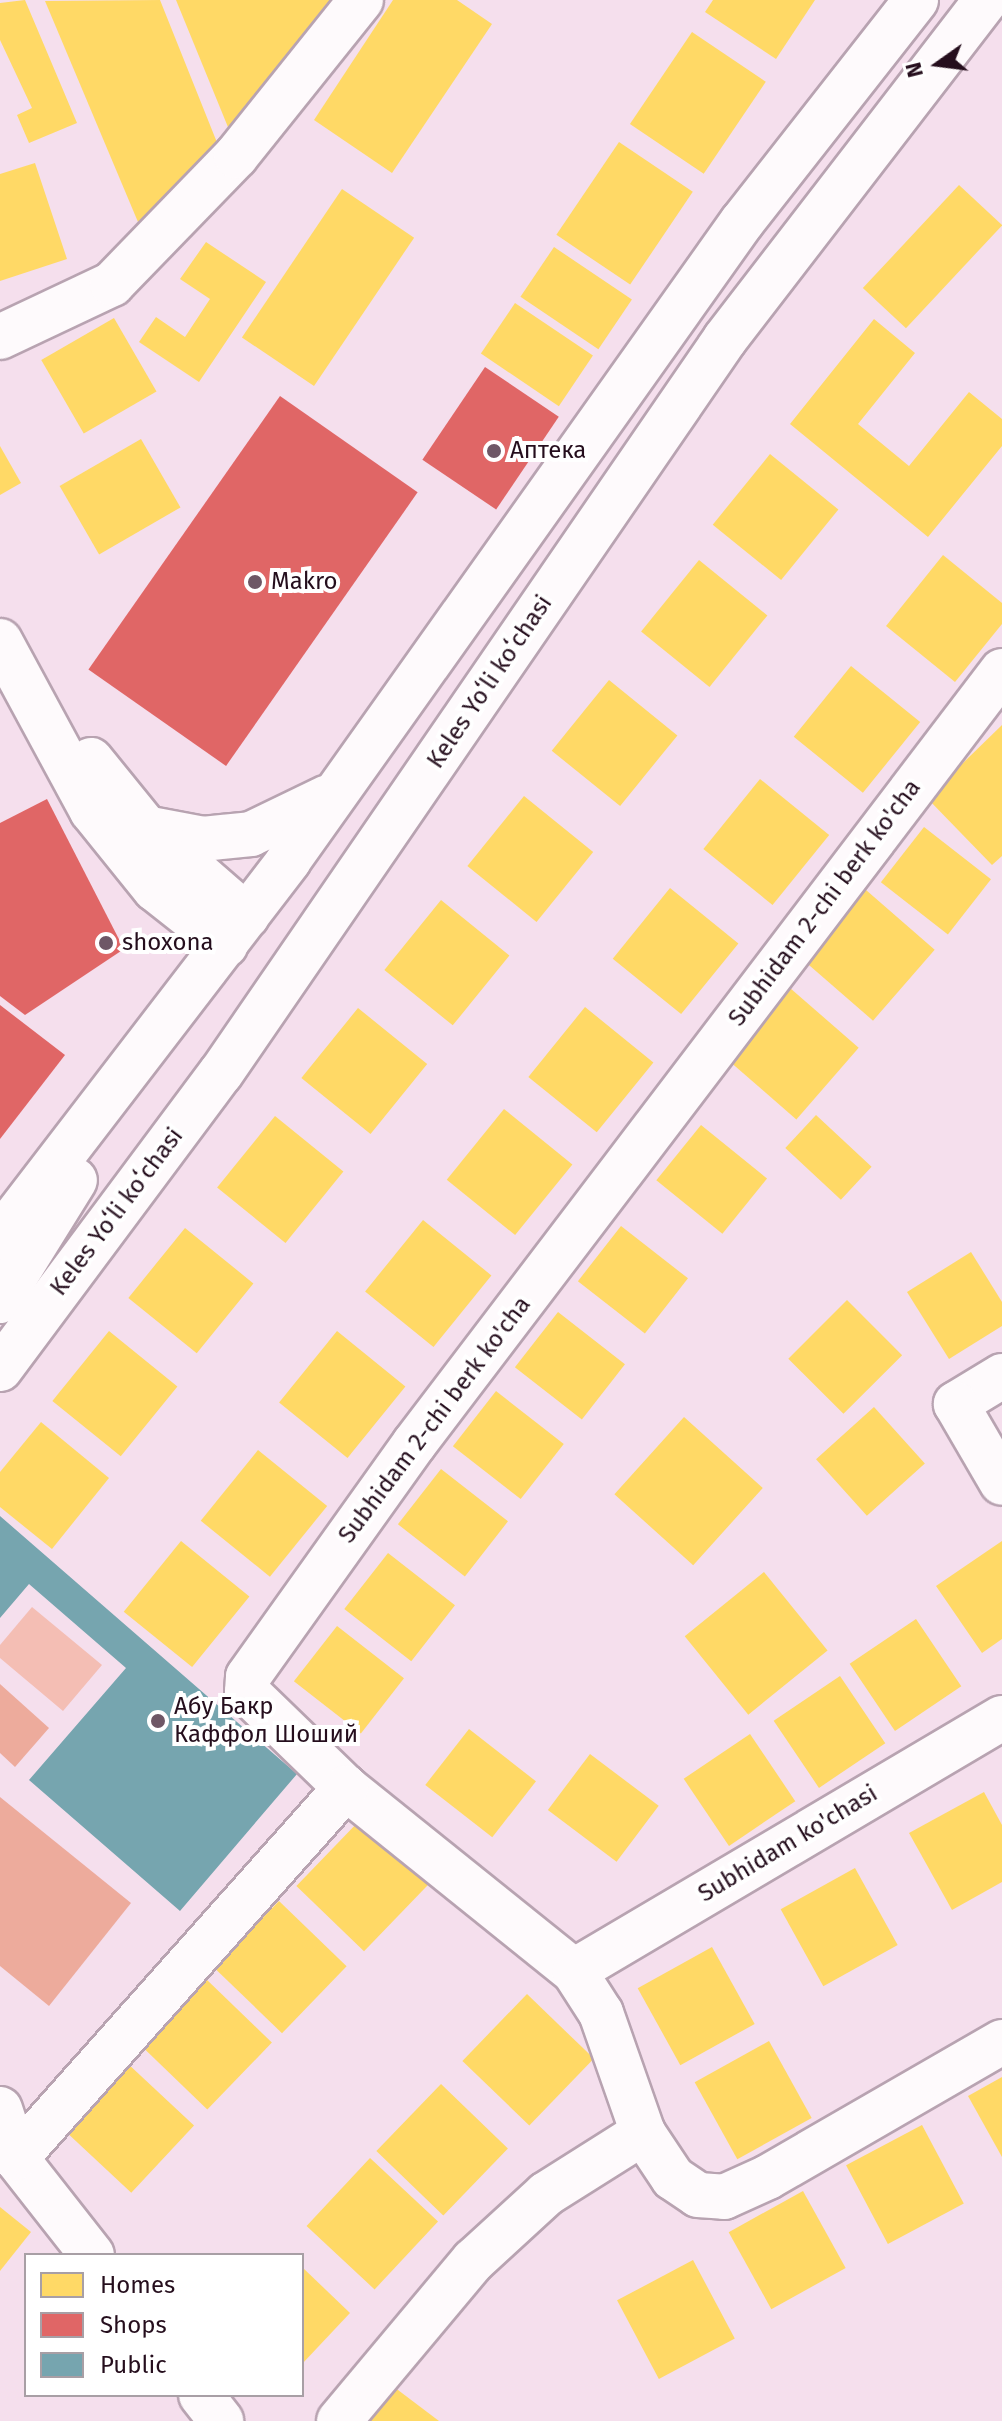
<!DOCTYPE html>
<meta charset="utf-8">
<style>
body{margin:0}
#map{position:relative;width:1002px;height:2421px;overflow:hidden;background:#f5dfed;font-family:"Fira Sans",sans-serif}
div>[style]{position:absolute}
.green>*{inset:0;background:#f4beb4}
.forest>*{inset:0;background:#edab9c}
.homes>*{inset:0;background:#ffd966;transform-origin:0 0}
.shops>*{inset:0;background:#e06666;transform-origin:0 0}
.public>*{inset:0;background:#76a5af}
.roads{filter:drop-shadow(2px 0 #b8a3b1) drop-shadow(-2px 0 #b8a3b1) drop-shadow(0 2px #b8a3b1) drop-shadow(0 -2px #b8a3b1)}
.minor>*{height:44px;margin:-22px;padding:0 22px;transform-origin:22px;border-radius:22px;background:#fefafc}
.major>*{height:44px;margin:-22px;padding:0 22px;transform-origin:22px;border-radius:22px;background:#fefafc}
.dots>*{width:22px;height:22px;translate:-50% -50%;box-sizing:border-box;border:4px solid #fff;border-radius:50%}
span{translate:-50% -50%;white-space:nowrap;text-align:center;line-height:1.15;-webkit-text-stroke:8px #fff;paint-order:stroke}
.poi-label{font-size:24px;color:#250e1d}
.left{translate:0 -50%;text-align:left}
.street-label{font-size:24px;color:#250e1d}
.legend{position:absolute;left:24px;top:2253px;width:280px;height:144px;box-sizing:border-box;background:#fff;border:2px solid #a89fa5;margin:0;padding:10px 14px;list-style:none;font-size:24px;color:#250e1d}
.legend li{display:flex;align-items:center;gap:16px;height:40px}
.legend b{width:40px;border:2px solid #a89fa5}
.north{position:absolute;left:898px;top:24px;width:80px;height:80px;-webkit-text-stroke:6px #fff;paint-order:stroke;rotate:256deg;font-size:22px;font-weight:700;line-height:32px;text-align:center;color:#250e1d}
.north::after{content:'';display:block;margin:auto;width:28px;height:36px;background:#250e1d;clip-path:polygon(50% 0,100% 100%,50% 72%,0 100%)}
</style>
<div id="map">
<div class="green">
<div style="clip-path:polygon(32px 1607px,102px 1665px,63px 1711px,0 1658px,0 1645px)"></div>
</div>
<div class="forest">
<div style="clip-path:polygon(0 1684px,49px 1728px,15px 1767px,0 1753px)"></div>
<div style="clip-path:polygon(0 1797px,131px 1903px,49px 2006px,0 1966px)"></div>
</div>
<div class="homes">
<div style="clip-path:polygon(25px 0,77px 123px,29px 143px,17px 115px,32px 108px,0 40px,0 3px)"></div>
<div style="clip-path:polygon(160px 0,220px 150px,138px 222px,45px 1px)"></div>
<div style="clip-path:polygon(176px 0,349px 0,230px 132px)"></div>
<div style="clip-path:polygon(393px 0,457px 0,492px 24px,392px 173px,314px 120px)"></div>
<div style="clip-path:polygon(713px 0,815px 0,776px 59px,705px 12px)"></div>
<div style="left:692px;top:32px;width:89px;height:111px;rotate:34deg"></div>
<div style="left:619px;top:142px;width:89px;height:112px;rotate:34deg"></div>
<div style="clip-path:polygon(35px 163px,67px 259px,0 281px,0 174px)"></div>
<div style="left:959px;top:185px;width:59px;height:141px;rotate:43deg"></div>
<div style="left:342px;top:189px;width:87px;height:179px;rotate:34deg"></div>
<div style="clip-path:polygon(206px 242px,266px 282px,199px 382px,139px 342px,156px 317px,185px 337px,210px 299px,180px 279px)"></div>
<div style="left:554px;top:247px;width:94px;height:60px;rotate:34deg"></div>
<div style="left:515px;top:303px;width:94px;height:61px;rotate:34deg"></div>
<div style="left:114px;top:318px;width:85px;height:84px;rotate:60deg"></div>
<div style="clip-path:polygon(874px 319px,915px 353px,858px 424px,909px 466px,969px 392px,1002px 419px,1002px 446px,928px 537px,790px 424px)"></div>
<div style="left:141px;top:439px;width:79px;height:94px;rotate:60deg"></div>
<div style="clip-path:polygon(0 446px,21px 483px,0 495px)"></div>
<div style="left:770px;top:454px;width:88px;height:91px;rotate:39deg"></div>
<div style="clip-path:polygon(943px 555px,1002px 603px,1002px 624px,955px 682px,886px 626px)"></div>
<div style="left:699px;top:560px;width:88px;height:92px;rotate:39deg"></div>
<div style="left:851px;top:666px;width:89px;height:91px;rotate:39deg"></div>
<div style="left:609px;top:680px;width:88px;height:91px;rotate:39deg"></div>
<div style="clip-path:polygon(1002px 725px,1002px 856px,992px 865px,927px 798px)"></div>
<div style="left:760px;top:779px;width:89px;height:90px;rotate:39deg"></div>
<div style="left:524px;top:796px;width:89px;height:90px;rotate:39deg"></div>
<div style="left:924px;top:827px;width:85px;height:70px;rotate:38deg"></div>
<div style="left:670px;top:888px;width:88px;height:91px;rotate:39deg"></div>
<div style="left:866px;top:890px;width:91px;height:94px;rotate:41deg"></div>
<div style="left:441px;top:900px;width:88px;height:90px;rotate:39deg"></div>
<div style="left:790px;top:988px;width:91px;height:95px;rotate:41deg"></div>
<div style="left:585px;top:1007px;width:88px;height:90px;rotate:39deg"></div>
<div style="left:358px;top:1008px;width:89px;height:90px;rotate:39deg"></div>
<div style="left:504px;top:1109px;width:88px;height:91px;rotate:39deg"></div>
<div style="left:816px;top:1115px;width:76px;height:45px;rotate:43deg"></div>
<div style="left:275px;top:1116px;width:88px;height:92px;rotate:39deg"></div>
<div style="left:701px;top:1125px;width:85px;height:71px;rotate:39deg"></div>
<div style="left:423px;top:1220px;width:88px;height:92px;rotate:39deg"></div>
<div style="left:621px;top:1226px;width:85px;height:70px;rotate:38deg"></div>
<div style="left:185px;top:1228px;width:88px;height:90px;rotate:39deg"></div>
<div style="clip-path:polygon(971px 1252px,1002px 1302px,1002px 1326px,949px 1359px,907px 1292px)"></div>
<div style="left:847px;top:1300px;width:78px;height:83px;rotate:45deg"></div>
<div style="left:558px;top:1312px;width:85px;height:70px;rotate:38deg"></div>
<div style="left:109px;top:1331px;width:88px;height:90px;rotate:39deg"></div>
<div style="left:337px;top:1331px;width:88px;height:92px;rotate:39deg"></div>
<div style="left:496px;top:1391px;width:86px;height:70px;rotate:38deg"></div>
<div style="left:874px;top:1407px;width:76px;height:78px;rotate:48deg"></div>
<div style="left:684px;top:1417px;width:106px;height:104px;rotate:42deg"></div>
<div style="clip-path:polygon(41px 1422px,109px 1478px,52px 1549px,0 1507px,0 1472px)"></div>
<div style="left:258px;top:1450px;width:89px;height:91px;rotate:39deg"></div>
<div style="left:441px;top:1469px;width:85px;height:70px;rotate:38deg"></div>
<div style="left:181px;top:1541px;width:88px;height:91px;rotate:39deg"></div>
<div style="clip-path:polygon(1002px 1541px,1002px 1639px,982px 1653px,936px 1586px)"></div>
<div style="left:388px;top:1553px;width:85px;height:71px;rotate:38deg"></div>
<div style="left:764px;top:1572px;width:101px;height:102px;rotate:51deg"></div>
<div style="left:916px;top:1619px;width:81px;height:80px;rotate:56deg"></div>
<div style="left:337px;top:1626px;width:85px;height:70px;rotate:38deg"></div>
<div style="left:840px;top:1676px;width:81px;height:80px;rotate:56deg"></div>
<div style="left:469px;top:1729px;width:85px;height:71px;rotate:38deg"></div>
<div style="left:750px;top:1734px;width:81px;height:80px;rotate:56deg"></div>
<div style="left:590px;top:1754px;width:86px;height:70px;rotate:37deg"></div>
<div style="clip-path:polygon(984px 1792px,1002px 1825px,1002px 1882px,952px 1910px,909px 1833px)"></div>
<div style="left:361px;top:1819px;width:94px;height:93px;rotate:44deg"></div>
<div style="left:855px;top:1868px;width:88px;height:85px;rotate:61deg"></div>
<div style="left:279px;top:1901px;width:94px;height:93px;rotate:44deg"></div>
<div style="left:712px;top:1947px;width:88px;height:85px;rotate:61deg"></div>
<div style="left:205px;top:1978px;width:93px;height:93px;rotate:44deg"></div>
<div style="left:527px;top:1994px;width:93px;height:93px;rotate:44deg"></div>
<div style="left:769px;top:2041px;width:88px;height:85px;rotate:61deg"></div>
<div style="left:126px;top:2062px;width:93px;height:92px;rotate:43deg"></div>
<div style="clip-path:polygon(1002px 2077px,1002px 2157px,968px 2096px)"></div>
<div style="left:441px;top:2084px;width:93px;height:93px;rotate:44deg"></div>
<div style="left:922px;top:2125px;width:89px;height:86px;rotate:62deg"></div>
<div style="left:370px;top:2158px;width:93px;height:93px;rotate:43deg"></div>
<div style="left:803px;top:2191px;width:88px;height:85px;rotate:61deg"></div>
<div style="clip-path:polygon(0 2207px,31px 2232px,0 2271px)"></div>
<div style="left:693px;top:2260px;width:89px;height:86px;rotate:62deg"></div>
<div style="clip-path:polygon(302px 2267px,350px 2313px,302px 2364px)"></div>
<div style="clip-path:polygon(394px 2387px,439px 2421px,369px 2421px)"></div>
</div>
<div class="shops">
<div style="left:485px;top:367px;width:89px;height:112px;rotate:34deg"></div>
<div style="left:280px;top:396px;width:168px;height:334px;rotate:35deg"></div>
<div style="clip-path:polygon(47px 799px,124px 949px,25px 1015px,0 996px,0 823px)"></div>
<div style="clip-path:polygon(0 1005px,65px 1055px,0 1139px)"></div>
</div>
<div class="public">
<div style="clip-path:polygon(0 1516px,297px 1774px,180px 1911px,29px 1780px,126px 1668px,29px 1584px,0 1618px)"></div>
</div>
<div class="roads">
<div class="minor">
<div style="left:0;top:337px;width:124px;rotate:-25.3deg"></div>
<div style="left:112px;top:284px;width:178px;rotate:-45.9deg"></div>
<div style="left:236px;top:156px;width:200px;rotate:-51.3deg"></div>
<div style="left:0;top:641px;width:193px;rotate:61.6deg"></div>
<div style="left:92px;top:811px;width:100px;rotate:51.1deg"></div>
<div style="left:155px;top:889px;width:90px;rotate:38.3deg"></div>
<div style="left:1002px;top:671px;width:971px;rotate:127.26deg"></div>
<div style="left:414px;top:1444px;width:286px;rotate:125.5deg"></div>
<div style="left:248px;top:1677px;width:15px;rotate:94deg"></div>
<div style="left:247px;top:1692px;width:138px;rotate:44.1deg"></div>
<div style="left:346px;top:1788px;width:292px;rotate:38.8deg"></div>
<div style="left:574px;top:1971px;width:50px;rotate:57.3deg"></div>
<div style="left:601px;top:2013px;width:127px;rotate:70.7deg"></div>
<div style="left:643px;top:2133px;width:54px;rotate:56.3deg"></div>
<div style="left:673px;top:2178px;width:30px;rotate:34deg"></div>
<div style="left:698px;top:2195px;width:26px;rotate:4deg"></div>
<div style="left:724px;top:2197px;width:48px;rotate:-24.4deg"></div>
<div style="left:768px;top:2177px;width:270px;rotate:-30deg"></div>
<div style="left:91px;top:760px;width:87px;rotate:51deg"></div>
<div style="left:146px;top:828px;width:134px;rotate:41.1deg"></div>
<div style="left:1002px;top:1376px;width:54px;rotate:148.7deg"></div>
<div style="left:956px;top:1404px;width:91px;rotate:59.8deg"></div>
<div style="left:574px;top:1971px;width:497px;rotate:-30.6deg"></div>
<div style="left:0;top:2109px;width:52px;rotate:71.9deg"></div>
<div style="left:16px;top:2158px;width:123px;rotate:51.9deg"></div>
<div style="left:16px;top:2158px;width:496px;rotate:-48.3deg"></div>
<div style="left:201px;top:2395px;width:33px;rotate:52deg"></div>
<div style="left:339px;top:2421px;width:209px;rotate:-50.1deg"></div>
<div style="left:473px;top:2261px;width:99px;rotate:-42.5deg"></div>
<div style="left:546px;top:2194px;width:115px;rotate:-32.2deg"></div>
</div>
<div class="major">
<div style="left:146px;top:828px;width:58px;rotate:10.9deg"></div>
<div style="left:203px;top:839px;width:48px;rotate:-5.9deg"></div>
<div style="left:251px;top:834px;width:85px;rotate:-25.7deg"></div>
<div style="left:0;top:1237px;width:474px;rotate:-52.5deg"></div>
<div style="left:288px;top:861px;width:784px;rotate:-54.61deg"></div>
<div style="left:742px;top:222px;width:282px;rotate:-51.9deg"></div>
<div style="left:0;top:1301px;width:142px;rotate:-58.2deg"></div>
<div style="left:0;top:1369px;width:369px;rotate:-53.3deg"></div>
<div style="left:221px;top:1073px;width:890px;rotate:-55.52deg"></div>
<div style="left:725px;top:339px;width:428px;rotate:-52.4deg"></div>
</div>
</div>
<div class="dots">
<div style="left:494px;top:451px;background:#6e5766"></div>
<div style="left:255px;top:582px;background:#6e5766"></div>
<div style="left:106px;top:943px;background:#6e5766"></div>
<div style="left:158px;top:1721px;background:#6e5766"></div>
</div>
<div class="poi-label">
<span class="left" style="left:510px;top:451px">Аптека</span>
<span class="left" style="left:271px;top:582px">Makro</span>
<span class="left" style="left:122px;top:943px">shoxona</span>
<span class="left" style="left:174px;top:1721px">Абу Бакр<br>Каффол Шоший</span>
</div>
<div class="street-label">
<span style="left:490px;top:682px;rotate:-56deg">Keles Yoʻli koʻchasi</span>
<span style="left:825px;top:903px;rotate:-53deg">Subhidam 2-chi berk ko'cha</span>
<span style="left:117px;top:1212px;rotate:-53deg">Keles Yoʻli koʻchasi</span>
<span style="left:435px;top:1420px;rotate:-53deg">Subhidam 2-chi berk ko'cha</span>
<span style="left:788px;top:1844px;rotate:-31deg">Subhidam ko'chasi</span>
</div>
<ul class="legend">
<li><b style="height:22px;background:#ffd966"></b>Homes</li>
<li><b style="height:22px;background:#e06666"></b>Shops</li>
<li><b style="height:22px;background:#76a5af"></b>Public</li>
</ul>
<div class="north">N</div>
</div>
